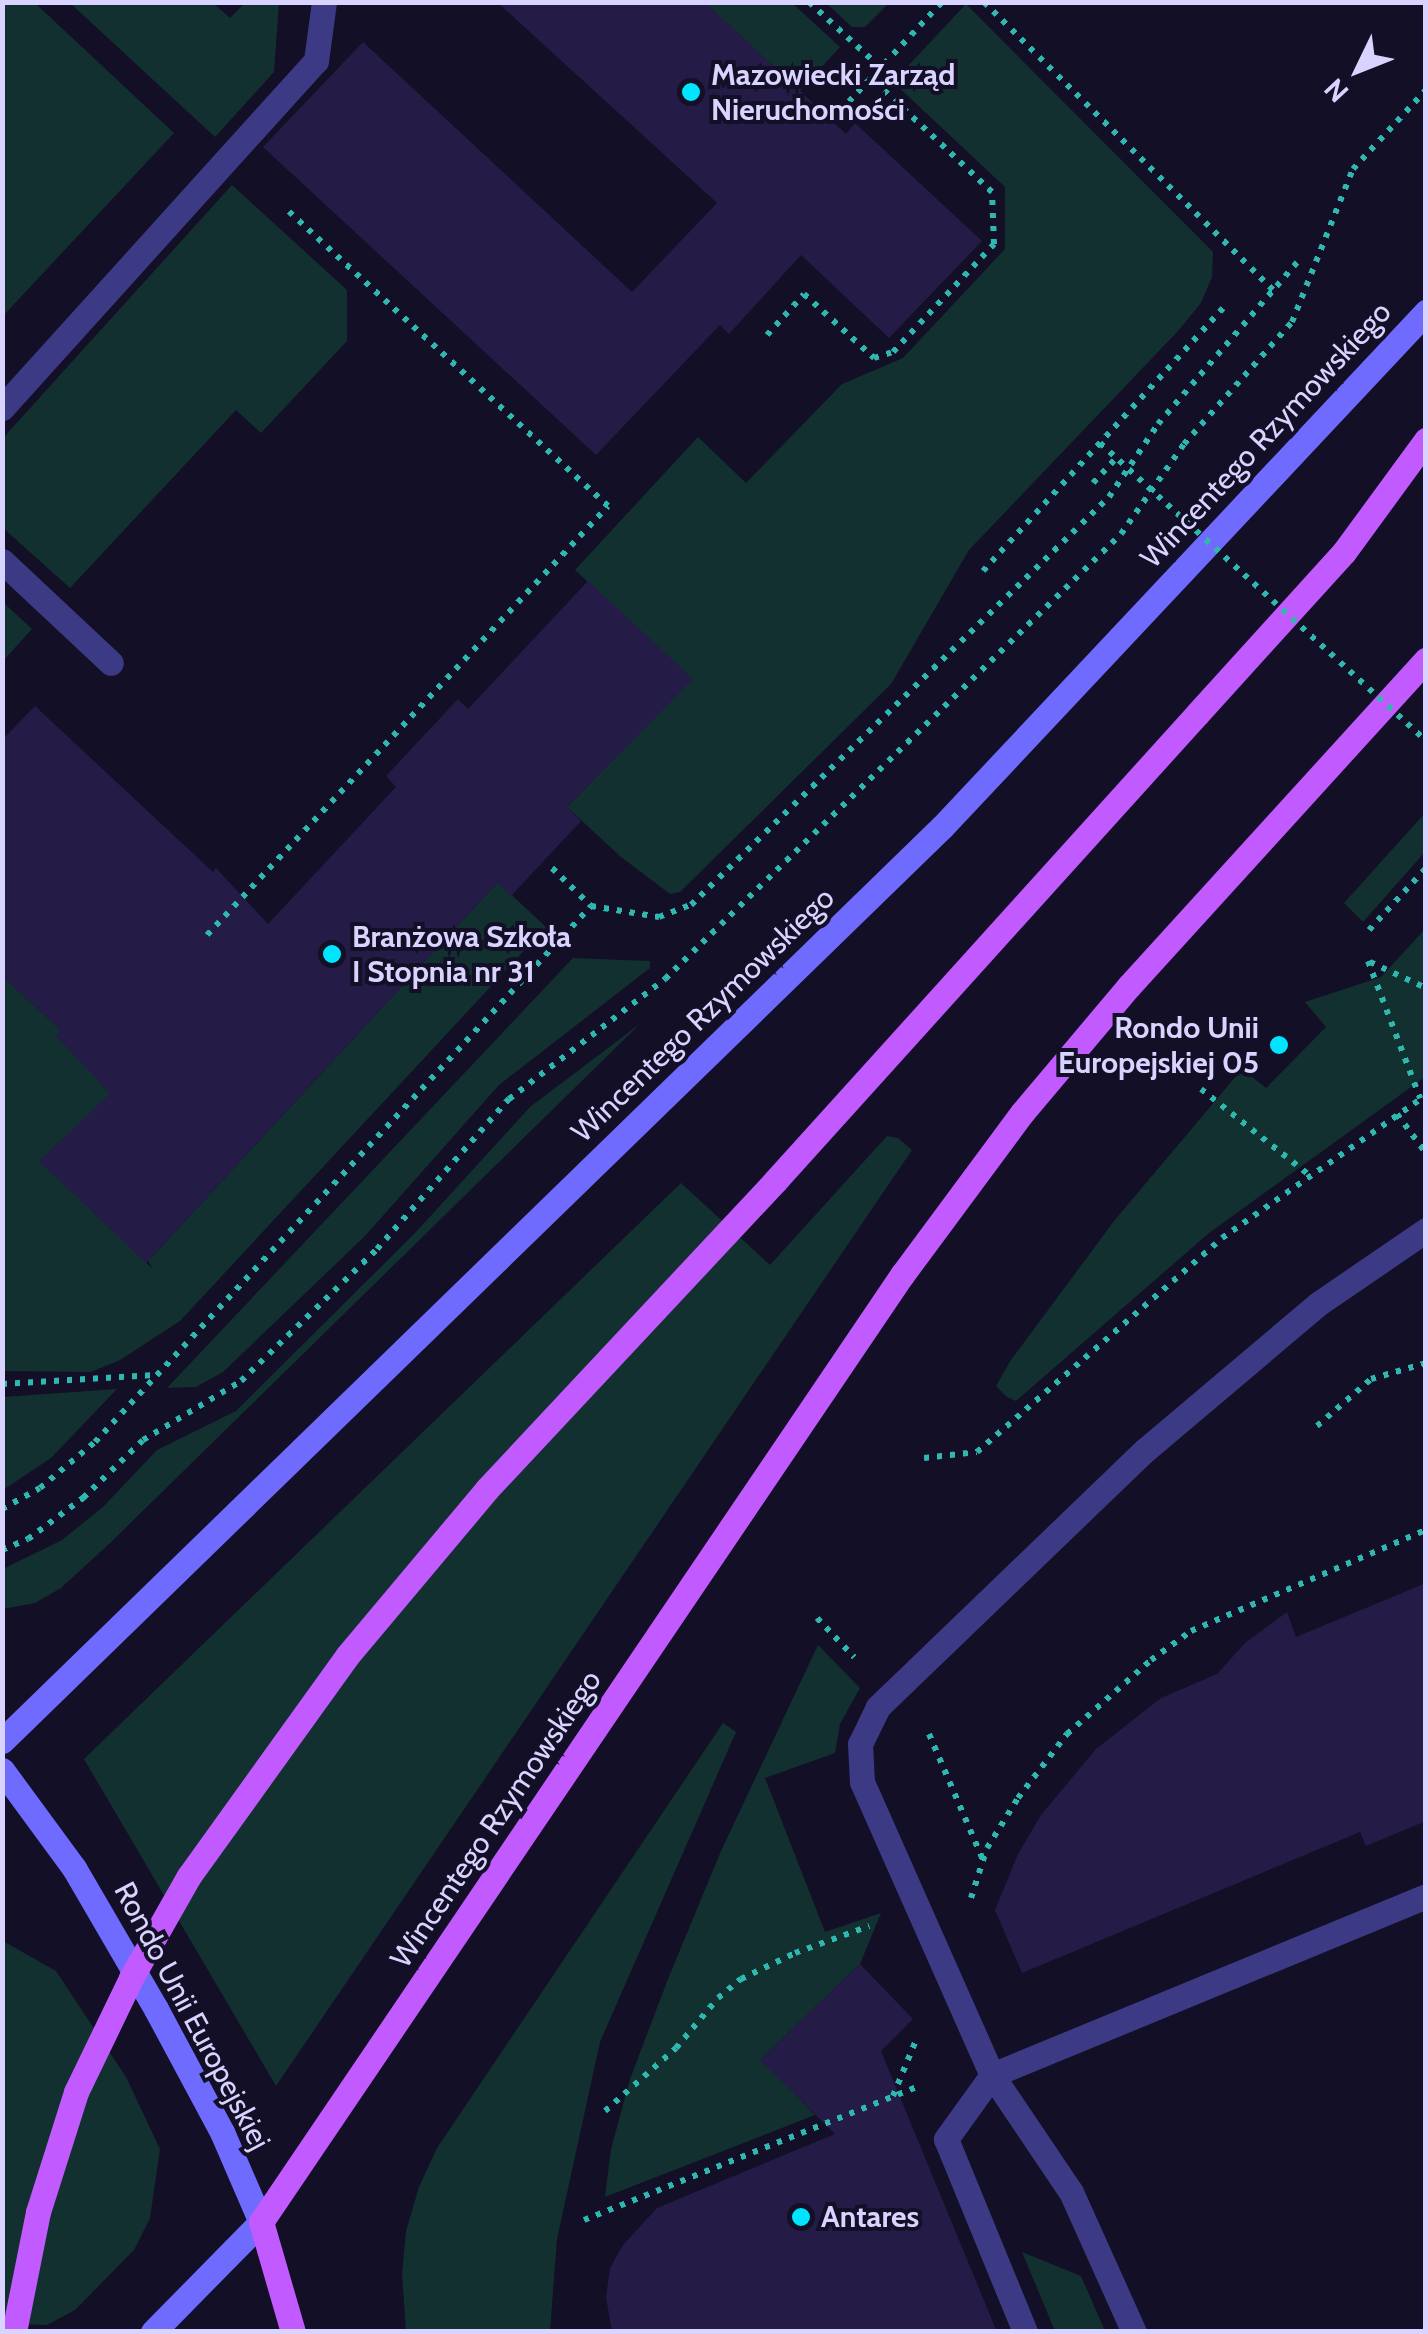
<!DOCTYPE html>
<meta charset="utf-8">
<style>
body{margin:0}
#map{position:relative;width:1428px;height:2334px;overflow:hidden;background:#130f26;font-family:Cabin,sans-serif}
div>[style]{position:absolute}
.green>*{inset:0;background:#12302f}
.building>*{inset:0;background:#241b47}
.path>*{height:6px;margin-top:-3px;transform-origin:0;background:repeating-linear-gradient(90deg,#2fb8b0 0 5px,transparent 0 13px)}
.service>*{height:25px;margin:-12.5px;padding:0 12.5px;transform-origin:12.5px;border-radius:12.5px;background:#3d3a85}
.minor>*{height:25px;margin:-12.5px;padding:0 12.5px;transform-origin:12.5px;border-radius:12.5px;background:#3d3a85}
.secondary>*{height:25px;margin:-12.5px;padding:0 12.5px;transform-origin:12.5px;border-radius:12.5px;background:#6f6bff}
.primary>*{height:25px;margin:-12.5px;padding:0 12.5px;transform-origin:12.5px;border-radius:12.5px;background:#c25bff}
.path-bridge>*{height:6px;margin-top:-3px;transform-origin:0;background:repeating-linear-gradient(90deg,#2fb8b0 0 5px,transparent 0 13px)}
.primary-bridge>*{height:25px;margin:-12.5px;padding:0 12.5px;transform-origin:12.5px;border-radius:12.5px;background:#c25bff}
.dots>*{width:28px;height:28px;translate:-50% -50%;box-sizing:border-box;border:5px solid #130f26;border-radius:50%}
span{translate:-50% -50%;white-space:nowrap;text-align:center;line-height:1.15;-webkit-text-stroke:8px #130f26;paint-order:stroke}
.poi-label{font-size:30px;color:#d9d4ff;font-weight:700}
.left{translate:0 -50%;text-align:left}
.right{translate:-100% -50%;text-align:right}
.street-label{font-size:30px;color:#d9d4ff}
.frame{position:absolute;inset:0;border:5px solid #d9d4ff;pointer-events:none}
.north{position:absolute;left:1308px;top:20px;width:100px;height:100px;-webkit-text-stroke:8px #130f26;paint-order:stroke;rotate:227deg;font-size:28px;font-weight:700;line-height:40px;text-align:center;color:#d9d4ff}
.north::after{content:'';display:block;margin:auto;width:35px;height:45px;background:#d9d4ff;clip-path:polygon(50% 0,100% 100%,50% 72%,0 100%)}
</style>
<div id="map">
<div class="green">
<div style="clip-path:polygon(3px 2px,35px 3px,174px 133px,3px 316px)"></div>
<div style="clip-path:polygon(70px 3px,213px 3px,230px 18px,245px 3px,279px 3px,274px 72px,215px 137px)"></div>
<div style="clip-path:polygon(705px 3px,792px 3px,840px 47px,800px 91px)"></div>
<div style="clip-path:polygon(826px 3px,889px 2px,889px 3px,865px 27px,852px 27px)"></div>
<div style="clip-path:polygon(966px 4px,1213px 252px,1212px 277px,1201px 303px,1178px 331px,969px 550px,891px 684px,680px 892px,670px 894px,621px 857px,567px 807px,692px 679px,575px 570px,698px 437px,746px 483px,842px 384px,903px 358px,1005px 249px,1005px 187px,893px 82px)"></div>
<div style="clip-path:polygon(232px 185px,347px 290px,347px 341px,261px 433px,236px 410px,70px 588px,3px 528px,3px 438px)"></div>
<div style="clip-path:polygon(3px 602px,32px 629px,3px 661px,2px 661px)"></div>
<div style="clip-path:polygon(1425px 813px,1425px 852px,1363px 922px,1344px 903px)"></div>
<div style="clip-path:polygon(498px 882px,546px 927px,180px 1321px,120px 1360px,91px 1372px,3px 1371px,2px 976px,61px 1030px,58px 1039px,162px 1039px,46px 1162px,39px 1160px,153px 1269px,148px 1261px)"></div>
<div style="clip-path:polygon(1425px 929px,1425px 1077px,1209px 1233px,1016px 1401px,1007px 1397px,996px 1386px,1011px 1360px,1114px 1221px,1242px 1069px,1266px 1088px,1326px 1027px,1305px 1002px,1381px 977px)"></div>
<div style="clip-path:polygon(573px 958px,650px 961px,650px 968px,499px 1085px,365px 1236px,223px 1372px,196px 1387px,167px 1388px)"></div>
<div style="clip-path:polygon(641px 1023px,109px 1544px,61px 1588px,35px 1603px,3px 1609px,3px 1569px,62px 1540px,103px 1507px,157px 1450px,236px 1411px,416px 1232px,530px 1107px)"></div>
<div style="clip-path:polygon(887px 1136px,898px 1138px,912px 1150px,276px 2086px,84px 1759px,681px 1183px,770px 1265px)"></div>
<div style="clip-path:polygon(117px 1389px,51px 1458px,3px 1490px,3px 1397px)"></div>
<div style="clip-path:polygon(818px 1645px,860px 1688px,840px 1724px,835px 1753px,765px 1778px,825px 1932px,881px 1913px,860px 1964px,761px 2059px,815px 2115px,605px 2197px,611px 2149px,630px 2079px,668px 1979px,721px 1851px)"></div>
<div style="clip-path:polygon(723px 1723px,736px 1732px,600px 2042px,557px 2239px,550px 2331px,406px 2331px,402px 2274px,406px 2231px,419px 2187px,437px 2148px)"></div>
<div style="clip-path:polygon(3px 1941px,56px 1971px,126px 2077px,160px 2149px,150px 2218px,134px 2250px,75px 2310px,47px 2325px,3px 2324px)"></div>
<div style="clip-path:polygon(1022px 2252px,1081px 2276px,1105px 2331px,1055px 2331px)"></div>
</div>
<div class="building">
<div style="clip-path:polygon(497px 2px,705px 2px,846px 134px,855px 123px,982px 241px,889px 338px,801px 255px,729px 334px,720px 325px,596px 455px,263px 147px,363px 42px,632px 292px,717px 203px)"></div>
<div style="clip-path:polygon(588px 581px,693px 679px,567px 807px,581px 821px,511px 896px,498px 882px,146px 1263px,39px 1161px,110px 1094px,56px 1036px,61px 1030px,2px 976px,2px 740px,35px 706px,213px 872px,216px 868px,268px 924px,396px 787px,386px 776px,458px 699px,468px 709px)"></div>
<div style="clip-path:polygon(1426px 1583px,1426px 1821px,1366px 1846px,1360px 1832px,1022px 1973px,995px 1910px,1018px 1854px,1041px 1815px,1096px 1749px,1161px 1698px,1217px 1674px,1245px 1643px,1287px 1612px,1296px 1637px)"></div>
<div style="clip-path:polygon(860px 1964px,913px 2019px,881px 2051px,997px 2332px,612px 2332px,606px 2297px,610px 2268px,623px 2245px,657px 2208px,835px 2134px,760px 2060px)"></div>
</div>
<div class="path">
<div style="left:809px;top:2px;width:98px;rotate:42.5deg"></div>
<div style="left:984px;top:2px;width:409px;rotate:44.9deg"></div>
<div style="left:840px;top:111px;width:149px;rotate:-46.9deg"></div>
<div style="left:767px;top:335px;width:55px;rotate:-47.9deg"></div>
<div style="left:804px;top:294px;width:95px;rotate:42.4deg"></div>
<div style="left:874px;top:358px;width:20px;rotate:-18deg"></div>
<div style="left:893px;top:352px;width:148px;rotate:-46.9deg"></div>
<div style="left:994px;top:244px;width:52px;rotate:-92.2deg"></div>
<div style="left:992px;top:192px;width:166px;rotate:-136.7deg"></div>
<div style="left:1093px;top:483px;width:34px;rotate:-47deg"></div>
<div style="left:983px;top:571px;width:356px;rotate:-47.6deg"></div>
<div style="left:552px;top:868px;width:54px;rotate:44.3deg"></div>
<div style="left:1369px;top:930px;width:84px;rotate:-47.4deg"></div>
<div style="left:207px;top:935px;width:587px;rotate:-46.93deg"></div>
<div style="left:608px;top:506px;width:437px;rotate:-137.3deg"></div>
<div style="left:1368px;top:961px;width:147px;rotate:69.2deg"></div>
<div style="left:1370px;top:962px;width:62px;rotate:24.9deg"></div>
<div style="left:1201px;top:1089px;width:138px;rotate:38.5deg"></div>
<div style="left:1397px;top:1114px;width:49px;rotate:53.4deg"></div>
<div style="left:2px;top:1384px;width:153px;rotate:-3.4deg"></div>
<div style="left:1317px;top:1426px;width:72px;rotate:-41deg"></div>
<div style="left:1371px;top:1379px;width:57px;rotate:-16.2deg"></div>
<div style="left:924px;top:1458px;width:53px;rotate:-6.5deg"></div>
<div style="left:977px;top:1452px;width:325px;rotate:-41.1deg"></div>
<div style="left:1222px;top:1238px;width:249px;rotate:-35deg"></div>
<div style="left:2px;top:1509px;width:43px;rotate:-28.9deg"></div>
<div style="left:40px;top:1488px;width:72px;rotate:-39.9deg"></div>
<div style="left:95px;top:1442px;width:730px;rotate:-47.22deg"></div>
<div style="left:591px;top:906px;width:69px;rotate:9.2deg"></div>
<div style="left:659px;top:917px;width:34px;rotate:-21deg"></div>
<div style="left:691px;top:905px;width:584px;rotate:-44.31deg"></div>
<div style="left:1109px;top:497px;width:88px;rotate:-56.1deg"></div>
<div style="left:1158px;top:424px;width:218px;rotate:-49.3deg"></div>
<div style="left:2px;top:1550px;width:28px;rotate:-23deg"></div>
<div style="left:28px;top:1539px;width:69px;rotate:-36.7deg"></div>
<div style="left:83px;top:1498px;width:83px;rotate:-44deg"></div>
<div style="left:143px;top:1440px;width:114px;rotate:-31deg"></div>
<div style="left:241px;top:1381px;width:190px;rotate:-44.1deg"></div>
<div style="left:377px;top:1249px;width:200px;rotate:-48.7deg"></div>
<div style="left:509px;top:1099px;width:197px;rotate:-37.6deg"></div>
<div style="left:665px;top:979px;width:637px;rotate:-44.3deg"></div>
<div style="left:1121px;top:534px;width:110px;rotate:-55deg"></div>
<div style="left:1184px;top:444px;width:163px;rotate:-48.5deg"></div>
<div style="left:1292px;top:322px;width:165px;rotate:-68.3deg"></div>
<div style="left:1353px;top:169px;width:108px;rotate:-47.3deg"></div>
<div style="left:817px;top:1618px;width:54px;rotate:46.5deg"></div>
<div style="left:929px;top:1734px;width:137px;rotate:66.8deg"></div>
<div style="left:971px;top:1898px;width:52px;rotate:-72.3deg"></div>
<div style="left:987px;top:1848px;width:59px;rotate:-58.2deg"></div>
<div style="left:1018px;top:1798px;width:81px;rotate:-52.6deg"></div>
<div style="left:1067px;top:1734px;width:112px;rotate:-41.4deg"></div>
<div style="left:1151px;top:1660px;width:49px;rotate:-35.9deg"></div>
<div style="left:1191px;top:1631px;width:256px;rotate:-23.3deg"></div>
<div style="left:893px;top:2096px;width:61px;rotate:-67.7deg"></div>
<div style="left:605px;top:2111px;width:95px;rotate:-41.6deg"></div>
<div style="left:676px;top:2048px;width:65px;rotate:-50deg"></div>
<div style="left:718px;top:1998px;width:30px;rotate:-40deg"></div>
<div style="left:741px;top:1979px;width:60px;rotate:-25.7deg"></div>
<div style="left:795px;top:1953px;width:79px;rotate:-20deg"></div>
<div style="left:584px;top:2220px;width:359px;rotate:-21.8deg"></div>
</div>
<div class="service">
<div style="left:2px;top:408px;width:468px;rotate:-47.9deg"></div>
<div style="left:316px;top:61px;width:60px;rotate:-82.3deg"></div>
<div style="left:2px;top:561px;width:149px;rotate:43.1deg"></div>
<div style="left:1426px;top:1230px;width:131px;rotate:145.6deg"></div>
<div style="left:1318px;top:1304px;width:226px;rotate:139.8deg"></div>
<div style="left:1145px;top:1450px;width:371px;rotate:136.1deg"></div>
<div style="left:878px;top:1707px;width:41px;rotate:115.9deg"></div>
<div style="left:860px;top:1744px;width:38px;rotate:87deg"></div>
<div style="left:862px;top:1782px;width:321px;rotate:66.1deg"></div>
<div style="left:992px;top:2075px;width:469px;rotate:-22.4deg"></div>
<div style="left:992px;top:2075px;width:79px;rotate:125.7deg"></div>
<div style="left:946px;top:2139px;width:209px;rotate:67.7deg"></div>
</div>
<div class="minor">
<div style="left:992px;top:2075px;width:141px;rotate:56deg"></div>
<div style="left:1071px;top:2192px;width:154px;rotate:65.8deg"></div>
</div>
<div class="secondary">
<div style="left:2px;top:1741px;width:1311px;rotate:-44.2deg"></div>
<div style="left:942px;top:827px;width:707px;rotate:-46.78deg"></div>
<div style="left:2px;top:1770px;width:122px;rotate:53.7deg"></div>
<div style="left:74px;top:1868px;width:163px;rotate:59.8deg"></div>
<div style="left:156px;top:2009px;width:140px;rotate:61.8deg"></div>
<div style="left:222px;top:2132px;width:98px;rotate:66.6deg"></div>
<div style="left:261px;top:2222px;width:154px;rotate:134.5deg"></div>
</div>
<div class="primary">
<div style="left:1198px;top:713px;width:217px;rotate:-47.8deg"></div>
<div style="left:1344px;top:552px;width:139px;rotate:-53.8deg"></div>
<div style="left:293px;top:2332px;width:115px;rotate:-106.2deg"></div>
<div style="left:261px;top:2222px;width:1144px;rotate:-55.91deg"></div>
<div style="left:902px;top:1275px;width:202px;rotate:-53.5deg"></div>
<div style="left:1022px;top:1113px;width:166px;rotate:-49.9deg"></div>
<div style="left:1129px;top:986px;width:441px;rotate:-47.7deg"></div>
</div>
<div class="path-bridge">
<div style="left:1100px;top:443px;width:442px;rotate:42.4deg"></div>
</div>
<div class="primary-bridge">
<div style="left:14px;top:2332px;width:122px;rotate:-78.7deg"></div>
<div style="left:38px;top:2212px;width:126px;rotate:-72.4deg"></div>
<div style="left:76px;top:2092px;width:127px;rotate:-64.2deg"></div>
<div style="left:131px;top:1978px;width:117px;rotate:-60.4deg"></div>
<div style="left:189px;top:1876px;width:271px;rotate:-54.3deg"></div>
<div style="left:347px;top:1656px;width:218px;rotate:-50deg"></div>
<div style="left:487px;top:1489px;width:423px;rotate:-46.9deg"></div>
<div style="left:776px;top:1180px;width:629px;rotate:-47.9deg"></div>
</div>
<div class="dots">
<div style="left:691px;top:92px;background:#00e5ff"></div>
<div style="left:332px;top:954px;background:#00e5ff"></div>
<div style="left:1279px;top:1045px;background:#00e5ff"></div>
<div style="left:801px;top:2217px;background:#00e5ff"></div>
</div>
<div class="poi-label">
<span class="left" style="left:711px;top:92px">Mazowiecki Zarząd<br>Nieruchomości</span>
<span class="left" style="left:352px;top:954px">Branżowa Szkoła<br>I Stopnia nr 31</span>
<span class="right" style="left:1259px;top:1045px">Rondo Unii<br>Europejskiej 05</span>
<span class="left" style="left:821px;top:2217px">Antares</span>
</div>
<div class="street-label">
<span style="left:1266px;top:435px;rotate:-47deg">Wincentego Rzymowskiego</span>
<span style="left:703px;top:1015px;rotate:-44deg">Wincentego Rzymowskiego</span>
<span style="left:496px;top:1819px;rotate:-56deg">Wincentego Rzymowskiego</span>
<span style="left:192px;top:2016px;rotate:62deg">Rondo Unii Europejskiej</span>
</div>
<div class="frame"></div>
<div class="north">N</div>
</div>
